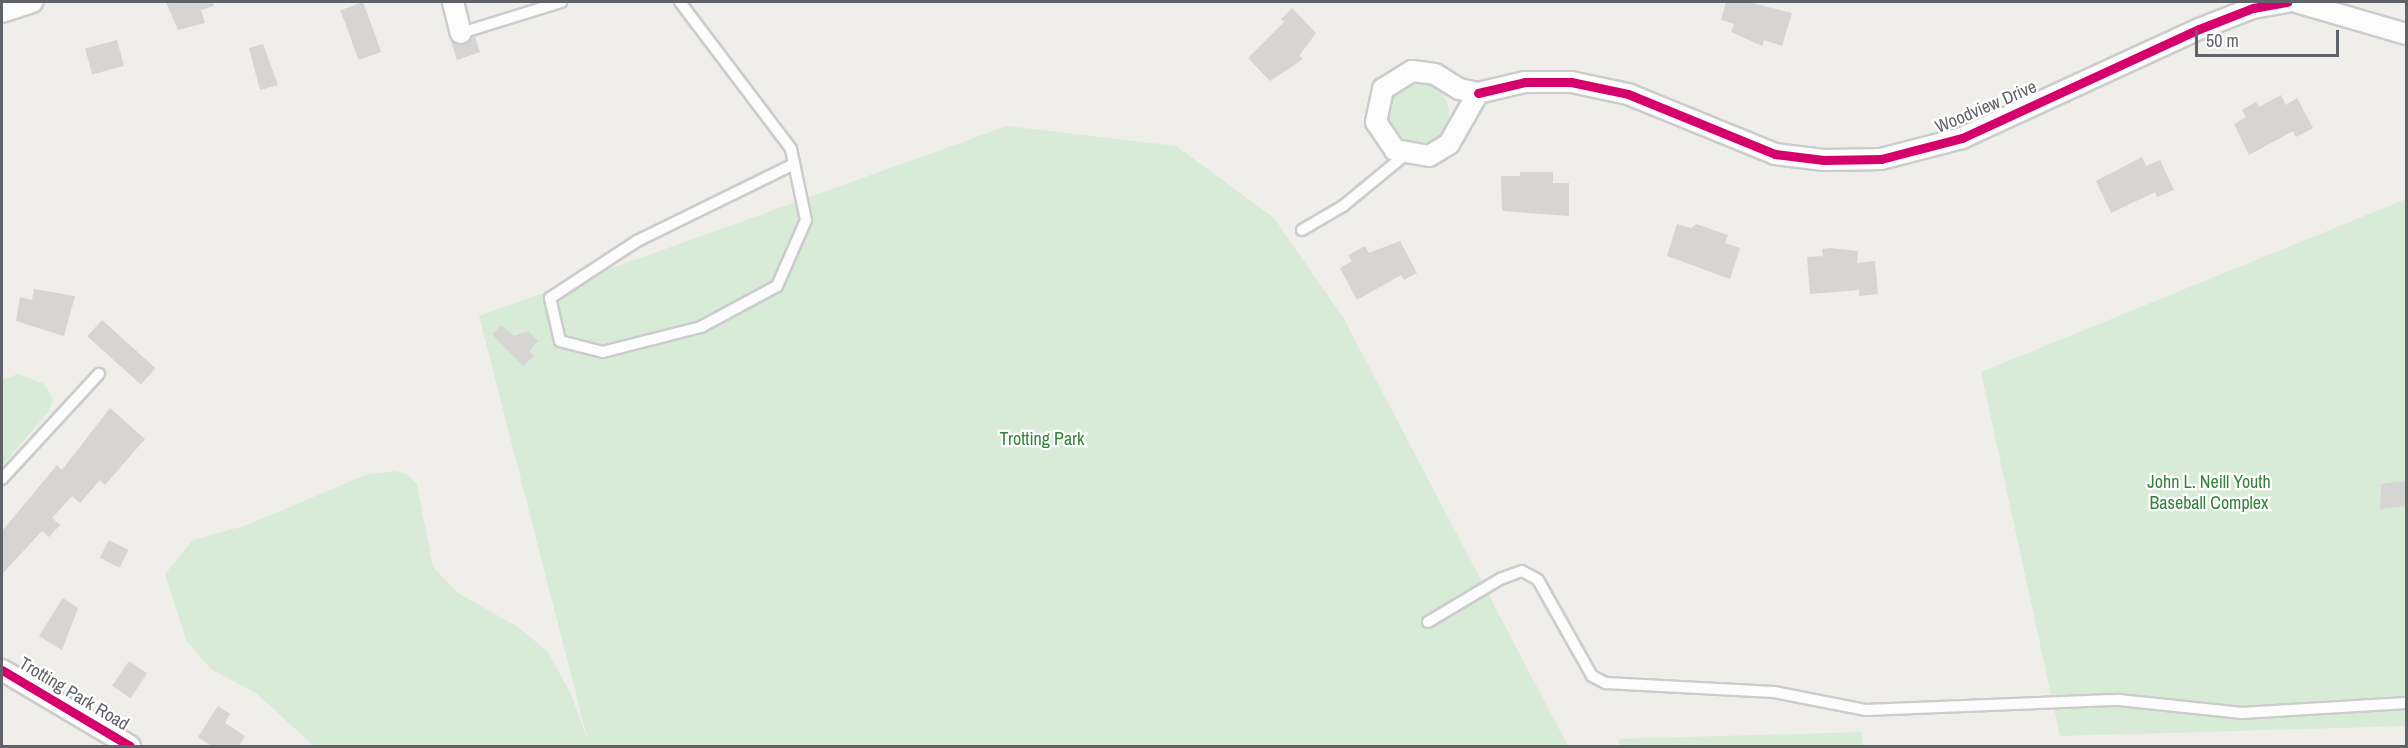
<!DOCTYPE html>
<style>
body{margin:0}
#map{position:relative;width:2408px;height:748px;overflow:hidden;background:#efeeea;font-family:"Archivo Narrow",sans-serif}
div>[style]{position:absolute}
.green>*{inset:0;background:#d8ebd6}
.round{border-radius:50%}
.building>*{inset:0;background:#d6d5d3;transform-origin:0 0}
.roads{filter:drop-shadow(2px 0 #cbcccc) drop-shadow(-2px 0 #cbcccc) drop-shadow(0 2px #cbcccc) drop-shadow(0 -2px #cbcccc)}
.lane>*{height:10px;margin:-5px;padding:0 5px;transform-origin:5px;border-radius:5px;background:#fdfcfc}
.street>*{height:20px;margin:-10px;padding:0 10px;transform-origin:10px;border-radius:10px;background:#fdfcfc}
.cycleway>*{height:9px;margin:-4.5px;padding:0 4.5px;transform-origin:4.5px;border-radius:4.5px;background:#d6006c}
span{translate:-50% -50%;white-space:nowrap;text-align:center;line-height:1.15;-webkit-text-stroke:4.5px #fff;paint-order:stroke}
.street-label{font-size:18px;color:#5f6368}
.park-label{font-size:18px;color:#348238}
.frame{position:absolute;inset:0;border:3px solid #5f6368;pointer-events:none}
.scale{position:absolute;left:2195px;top:30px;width:144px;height:27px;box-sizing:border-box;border:3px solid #5f6368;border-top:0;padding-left:8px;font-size:18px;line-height:21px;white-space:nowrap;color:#5f6368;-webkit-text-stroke:4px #fff;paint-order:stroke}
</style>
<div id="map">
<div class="green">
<div class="round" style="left:1385px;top:82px;width:64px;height:64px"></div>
<div style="clip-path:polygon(1007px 126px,1176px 146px,1274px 218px,1344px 319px,1568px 746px,314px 746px,257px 694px,211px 669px,186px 640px,165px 574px,193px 540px,247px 525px,368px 474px,395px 471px,407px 474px,417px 484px,433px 567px,458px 593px,518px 627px,547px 651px,570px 692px,588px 741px,479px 316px)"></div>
<div style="clip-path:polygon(2406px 199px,2406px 726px,2060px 736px,1981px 372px)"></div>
<div style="clip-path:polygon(18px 374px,44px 384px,53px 398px,49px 411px,2px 466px,2px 380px)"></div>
<div style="clip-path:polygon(1862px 732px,1863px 746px,1619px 746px,1619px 739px)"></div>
</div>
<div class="building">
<div style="clip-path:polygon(166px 2px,213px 2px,214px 6px,201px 10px,205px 23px,178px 30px)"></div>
<div style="left:363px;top:2px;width:53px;height:24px;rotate:70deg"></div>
<div style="clip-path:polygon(1726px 2px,1749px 2px,1792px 13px,1782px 46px,1764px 40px,1762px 46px,1731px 32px,1734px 24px,1721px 20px)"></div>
<div style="clip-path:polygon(1292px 8px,1316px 33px,1299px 56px,1303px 59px,1270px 81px,1248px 58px,1284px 22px,1281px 19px)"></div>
<div style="clip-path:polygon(475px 37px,480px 52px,457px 60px,451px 41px,463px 45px)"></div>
<div style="left:117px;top:40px;width:27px;height:33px;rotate:75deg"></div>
<div style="clip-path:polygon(263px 44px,278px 85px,260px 90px,249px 48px)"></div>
<div style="clip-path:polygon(2281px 95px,2286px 105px,2297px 98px,2313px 128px,2296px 137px,2293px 131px,2249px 155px,2234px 124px,2246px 117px,2242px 110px,2256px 102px,2259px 107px)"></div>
<div style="clip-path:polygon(2142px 157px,2146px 166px,2160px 160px,2174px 190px,2157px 197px,2155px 192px,2111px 213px,2096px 181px)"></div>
<div style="clip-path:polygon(1520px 172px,1553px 172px,1553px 183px,1569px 183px,1569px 216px,1502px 211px,1501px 176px,1520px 176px)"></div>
<div style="clip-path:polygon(1677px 224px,1691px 228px,1696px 224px,1728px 235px,1725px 243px,1740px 248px,1730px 279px,1667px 256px)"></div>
<div style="clip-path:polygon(1400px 241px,1417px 273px,1404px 280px,1401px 275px,1357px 300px,1340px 268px,1352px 261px,1348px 255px,1365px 246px,1369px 253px)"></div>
<div style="clip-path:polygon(1831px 248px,1858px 251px,1857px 263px,1875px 261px,1878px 294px,1859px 296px,1859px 290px,1810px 294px,1807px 257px,1823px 256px,1822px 249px)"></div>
<div style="clip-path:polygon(34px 289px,75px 296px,64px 336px,16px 321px,20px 297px,32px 300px)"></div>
<div style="left:102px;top:320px;width:72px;height:22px;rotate:42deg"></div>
<div style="clip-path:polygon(501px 325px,514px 336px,528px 331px,538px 341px,529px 351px,534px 356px,523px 366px,492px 334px)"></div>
<div style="clip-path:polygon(110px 408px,145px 439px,105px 485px,100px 480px,80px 503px,72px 496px,52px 518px,60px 525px,49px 537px,42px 531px,2px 574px,2px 531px,57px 465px,62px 470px)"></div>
<div style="clip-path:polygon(2406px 481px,2406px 506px,2380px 509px,2381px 484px)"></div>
<div style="left:109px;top:540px;width:22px;height:20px;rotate:27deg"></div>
<div style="clip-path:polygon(63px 598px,78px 608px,62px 650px,39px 636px)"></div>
<div style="left:129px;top:661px;width:22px;height:30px;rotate:34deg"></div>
<div style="clip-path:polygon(218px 706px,230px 714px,225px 723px,245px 736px,238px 747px,213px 747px,198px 737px)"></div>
</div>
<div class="roads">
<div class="lane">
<div style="left:680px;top:2px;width:184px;rotate:52.9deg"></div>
<div style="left:791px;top:149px;width:73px;rotate:78.1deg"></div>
<div style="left:806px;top:220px;width:72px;rotate:113.7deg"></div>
<div style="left:777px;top:286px;width:86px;rotate:151.7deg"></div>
<div style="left:701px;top:327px;width:101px;rotate:165.7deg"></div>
<div style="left:603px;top:352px;width:44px;rotate:-165.7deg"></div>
<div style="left:560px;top:341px;width:44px;rotate:-103.1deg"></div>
<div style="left:550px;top:298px;width:104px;rotate:-33.2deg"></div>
<div style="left:637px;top:241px;width:175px;rotate:-26.1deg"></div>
<div style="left:461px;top:33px;width:105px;rotate:-17.2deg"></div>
<div style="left:1302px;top:230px;width:48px;rotate:-30.3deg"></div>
<div style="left:1343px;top:206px;width:80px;rotate:-39.4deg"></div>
<div style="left:2px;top:479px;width:143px;rotate:-47.3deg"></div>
<div style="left:1428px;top:622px;width:84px;rotate:-30.8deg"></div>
<div style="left:1500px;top:579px;width:23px;rotate:-20deg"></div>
<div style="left:1522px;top:571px;width:18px;rotate:29deg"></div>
<div style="left:1538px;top:580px;width:110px;rotate:60.6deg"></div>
<div style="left:1592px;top:676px;width:16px;rotate:27deg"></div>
<div style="left:1606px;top:683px;width:168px;rotate:3.1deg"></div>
<div style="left:1774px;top:692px;width:94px;rotate:11.1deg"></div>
<div style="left:1866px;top:710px;width:253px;rotate:-2.3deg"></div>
<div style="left:2119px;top:700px;width:124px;rotate:6deg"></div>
<div style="left:2242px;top:713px;width:164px;rotate:-3.5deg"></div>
</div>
<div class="street">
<div style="left:453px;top:2px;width:32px;rotate:76deg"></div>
<div style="left:2296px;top:2px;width:115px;rotate:16.2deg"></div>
<div style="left:2px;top:12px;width:32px;rotate:-18deg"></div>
<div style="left:1412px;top:71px;width:23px;rotate:7deg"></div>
<div style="left:1435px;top:74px;width:28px;rotate:32deg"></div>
<div style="left:1459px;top:89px;width:19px;rotate:12deg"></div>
<div style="left:1478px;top:93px;width:59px;rotate:119.6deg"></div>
<div style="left:1449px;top:144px;width:23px;rotate:149deg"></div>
<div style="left:1429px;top:156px;width:35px;rotate:-170deg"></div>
<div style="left:1395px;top:150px;width:34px;rotate:-124deg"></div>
<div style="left:1376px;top:122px;width:34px;rotate:-78deg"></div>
<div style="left:1383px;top:89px;width:34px;rotate:-32deg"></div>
<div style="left:1478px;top:93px;width:48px;rotate:-13.2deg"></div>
<div style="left:1525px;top:82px;width:46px"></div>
<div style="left:1571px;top:82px;width:58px;rotate:11.9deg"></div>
<div style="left:1628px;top:94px;width:159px;rotate:22.2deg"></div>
<div style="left:1775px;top:154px;width:49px;rotate:7deg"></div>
<div style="left:1824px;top:160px;width:57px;rotate:-1deg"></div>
<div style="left:1881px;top:159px;width:84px;rotate:-14.5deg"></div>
<div style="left:1962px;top:138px;width:261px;rotate:-24.7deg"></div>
<div style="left:2199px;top:29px;width:58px;rotate:-21.3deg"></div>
<div style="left:2253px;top:8px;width:35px;rotate:-10deg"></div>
<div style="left:2px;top:670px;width:149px;rotate:30.7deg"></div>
</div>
</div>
<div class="cycleway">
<div style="left:1478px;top:93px;width:48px;rotate:-13.2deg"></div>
<div style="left:1525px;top:82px;width:46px"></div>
<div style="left:1571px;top:82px;width:58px;rotate:11.9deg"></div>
<div style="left:1628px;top:94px;width:159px;rotate:22.2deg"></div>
<div style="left:1775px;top:154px;width:49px;rotate:7deg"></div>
<div style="left:1824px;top:160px;width:57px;rotate:-1deg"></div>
<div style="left:1881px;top:159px;width:84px;rotate:-14.5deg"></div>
<div style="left:1962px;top:138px;width:261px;rotate:-24.7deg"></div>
<div style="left:2199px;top:29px;width:58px;rotate:-21.3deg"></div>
<div style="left:2253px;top:8px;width:35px;rotate:-10deg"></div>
<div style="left:2px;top:670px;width:149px;rotate:30.7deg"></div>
</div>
<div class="street-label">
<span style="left:1986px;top:107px;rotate:-23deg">Woodview Drive</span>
<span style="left:74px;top:694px;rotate:31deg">Trotting Park Road</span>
</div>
<div class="park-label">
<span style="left:1042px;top:439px">Trotting Park</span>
<span style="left:2209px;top:493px">John L. Neill Youth<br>Baseball Complex</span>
</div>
<div class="frame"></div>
<div class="scale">50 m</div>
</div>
